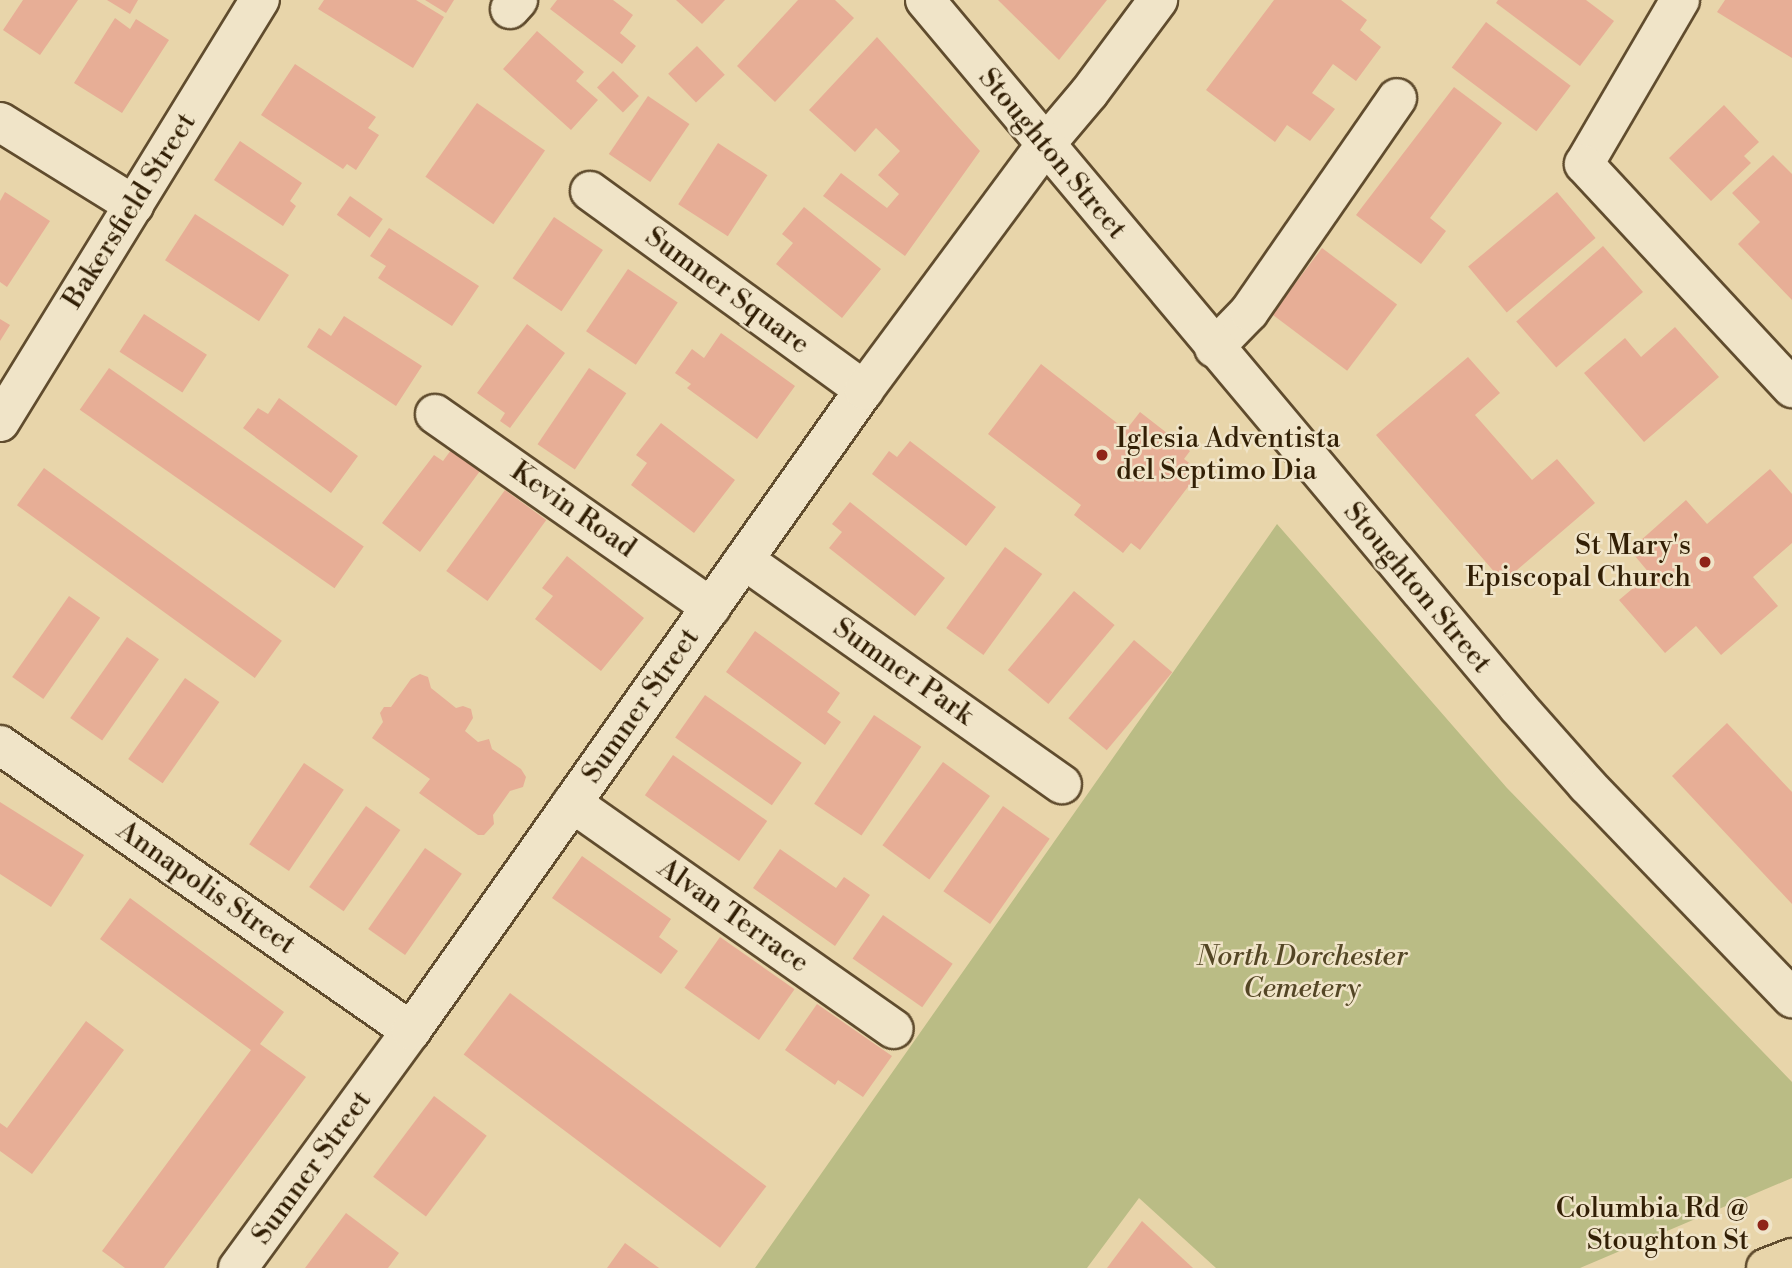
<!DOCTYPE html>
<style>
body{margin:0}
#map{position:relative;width:1792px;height:1268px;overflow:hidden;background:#e8d5aa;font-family:"Libre Bodoni",serif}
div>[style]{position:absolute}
.green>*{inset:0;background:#babc85}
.building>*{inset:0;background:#e7ae96;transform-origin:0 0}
.roads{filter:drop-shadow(2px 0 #604c2e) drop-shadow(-2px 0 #604c2e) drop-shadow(0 2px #604c2e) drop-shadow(0 -2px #604c2e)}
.street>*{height:38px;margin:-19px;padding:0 19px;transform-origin:19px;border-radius:19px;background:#f0e4c8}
.secondary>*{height:38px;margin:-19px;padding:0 19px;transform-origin:19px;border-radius:19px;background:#f0e4c8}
.primary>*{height:38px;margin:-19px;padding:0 19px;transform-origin:19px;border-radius:19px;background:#e8d5aa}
.dots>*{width:19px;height:19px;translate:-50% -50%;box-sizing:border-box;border:4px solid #f0e4c8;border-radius:50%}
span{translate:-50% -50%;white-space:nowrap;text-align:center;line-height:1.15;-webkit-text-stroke:5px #f0e4c8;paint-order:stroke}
.street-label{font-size:28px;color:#321f05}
.poi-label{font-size:28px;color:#321f05}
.left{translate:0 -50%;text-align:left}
.right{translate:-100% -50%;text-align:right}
.park-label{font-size:28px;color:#544625;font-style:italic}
</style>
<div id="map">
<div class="green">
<div style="clip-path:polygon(1277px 524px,1507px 788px,1792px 1082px,1792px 1178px,1580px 1268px,1216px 1268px,1139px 1198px,1087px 1268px,755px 1268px)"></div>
</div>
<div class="building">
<div style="clip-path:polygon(23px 0,78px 0,40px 55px,3px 30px)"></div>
<div style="clip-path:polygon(107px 0,138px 0,130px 14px)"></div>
<div style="clip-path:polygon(324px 0,416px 0,444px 17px,413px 68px,318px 9px)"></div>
<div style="clip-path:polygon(425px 0,454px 0,446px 13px)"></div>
<div style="clip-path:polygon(557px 0,613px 0,633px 15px,620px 33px,636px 46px,622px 64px,550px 9px)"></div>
<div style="clip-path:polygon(676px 0,725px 0,702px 24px)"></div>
<div style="clip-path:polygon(798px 0,835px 0,854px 18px,775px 102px,737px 66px)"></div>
<div style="clip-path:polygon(998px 0,1107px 0,1059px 60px)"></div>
<div style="clip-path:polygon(1274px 0,1341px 0,1367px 20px,1360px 30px,1381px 47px,1356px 81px,1333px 64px,1312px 93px,1335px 109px,1310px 141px,1287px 125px,1275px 142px,1206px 90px)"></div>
<div style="clip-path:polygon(1498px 0,1586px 0,1614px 21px,1580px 66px,1496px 3px)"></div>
<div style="clip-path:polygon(1725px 0,1792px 0,1792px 58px,1717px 12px)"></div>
<div style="clip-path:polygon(115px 18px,130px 29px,136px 19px,169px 40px,122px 113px,74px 83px)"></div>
<div style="left:1486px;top:22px;width:106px;height:57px;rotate:37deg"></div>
<div style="clip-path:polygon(537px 31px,584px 72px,576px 81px,598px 100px,571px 130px,503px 69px)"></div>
<div style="clip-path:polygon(877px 37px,980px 151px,905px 256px,823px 196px,841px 173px,887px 208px,899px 194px,878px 175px,900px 151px,876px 128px,855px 152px,809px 110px)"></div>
<div style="left:697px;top:46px;width:40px;height:40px;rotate:46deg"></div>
<div style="clip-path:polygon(295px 64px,376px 117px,368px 128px,379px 135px,356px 170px,347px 164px,343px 169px,261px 115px)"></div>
<div style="left:613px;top:71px;width:36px;height:23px;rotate:44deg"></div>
<div style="clip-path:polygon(1454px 87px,1502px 123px,1430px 218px,1446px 231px,1421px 264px,1356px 215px)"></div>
<div style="left:648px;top:96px;width:50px;height:70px;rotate:34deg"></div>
<div style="left:477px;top:103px;width:83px;height:90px;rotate:35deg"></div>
<div style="clip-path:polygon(1724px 105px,1759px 142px,1744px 156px,1751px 163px,1711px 201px,1669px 158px)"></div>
<div style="clip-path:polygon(240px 141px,302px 183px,290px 201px,296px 206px,283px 226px,214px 180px)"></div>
<div style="left:718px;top:143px;width:59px;height:73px;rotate:33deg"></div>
<div style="clip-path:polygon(1773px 155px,1792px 174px,1792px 300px,1738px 244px,1760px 222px,1732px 193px)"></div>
<div style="clip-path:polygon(5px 192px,50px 221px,7px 287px,0 282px,0 201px)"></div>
<div style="left:1557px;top:192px;width:60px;height:116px;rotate:50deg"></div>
<div style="left:350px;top:196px;width:40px;height:23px;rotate:35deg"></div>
<div style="clip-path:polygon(804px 207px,881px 269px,842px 318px,776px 264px,793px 243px,782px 234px)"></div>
<div style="left:195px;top:214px;width:112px;height:55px;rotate:33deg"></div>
<div style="left:554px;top:217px;width:59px;height:74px;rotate:34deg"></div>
<div style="clip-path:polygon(389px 228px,479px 286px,452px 326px,378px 278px,386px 266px,370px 256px)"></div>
<div style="left:1603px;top:246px;width:61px;height:115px;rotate:49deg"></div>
<div style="left:1322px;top:248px;width:94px;height:83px;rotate:37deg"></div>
<div style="left:628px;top:269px;width:60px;height:75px;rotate:34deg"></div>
<div style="left:144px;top:314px;width:75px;height:45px;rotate:33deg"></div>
<div style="clip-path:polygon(344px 316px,422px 366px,396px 406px,307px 347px,319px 328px,331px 336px)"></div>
<div style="clip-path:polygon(0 319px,10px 325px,0 341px)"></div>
<div style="clip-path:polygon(527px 324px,565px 353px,510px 428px,500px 421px,505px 413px,477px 393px)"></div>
<div style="clip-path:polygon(1675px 327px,1719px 377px,1644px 442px,1584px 373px,1625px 338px,1641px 357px)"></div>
<div style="clip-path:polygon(721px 333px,795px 386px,757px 439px,687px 388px,691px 384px,675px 373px,692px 349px,704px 358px)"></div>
<div style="clip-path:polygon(1468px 357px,1500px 393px,1475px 415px,1532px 480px,1557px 459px,1595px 503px,1503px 582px,1376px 435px)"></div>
<div style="clip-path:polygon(1041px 364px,1126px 430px,1140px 412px,1190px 451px,1184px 459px,1200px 471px,1140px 550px,1131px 543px,1123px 553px,1074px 515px,1081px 505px,988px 434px)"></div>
<div style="left:109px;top:368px;width:311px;height:51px;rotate:35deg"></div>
<div style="left:589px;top:368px;width:45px;height:92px;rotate:34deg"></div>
<div style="clip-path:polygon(279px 398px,358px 456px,331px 493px,243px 428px,258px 408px,268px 414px)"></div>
<div style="clip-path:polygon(661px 423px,735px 480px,694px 533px,631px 485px,647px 463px,636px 455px)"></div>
<div style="clip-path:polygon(910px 441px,996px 507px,966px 546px,872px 474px,889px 451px,897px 457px)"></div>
<div style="clip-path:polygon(451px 450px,480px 471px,420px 552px,382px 523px,434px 455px,443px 461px)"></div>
<div style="left:44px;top:468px;width:294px;height:46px;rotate:36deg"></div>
<div style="clip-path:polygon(1770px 469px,1792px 494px,1792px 543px,1753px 577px,1778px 606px,1721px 655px,1696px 626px,1665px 653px,1619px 600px,1650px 574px,1630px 550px,1686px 500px,1707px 524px)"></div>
<div style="left:505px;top:490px;width:51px;height:100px;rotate:36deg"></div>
<div style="clip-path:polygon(850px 502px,945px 578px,915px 616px,829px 548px,842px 532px,832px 524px)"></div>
<div style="left:1005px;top:547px;width:46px;height:100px;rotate:36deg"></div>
<div style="clip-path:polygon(567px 556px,644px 618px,601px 671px,535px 619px,553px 596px,542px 588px)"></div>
<div style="left:1074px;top:591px;width:53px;height:103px;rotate:40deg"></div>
<div style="left:69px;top:596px;width:38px;height:99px;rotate:35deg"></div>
<div style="clip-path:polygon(755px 631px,840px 693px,827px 712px,841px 722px,825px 745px,726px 672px)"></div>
<div style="left:127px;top:637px;width:39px;height:99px;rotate:35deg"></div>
<div style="left:1134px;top:640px;width:50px;height:102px;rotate:40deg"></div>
<div style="clip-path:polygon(420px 674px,428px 677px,431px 688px,456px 708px,463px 706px,471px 709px,473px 718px,465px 731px,478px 742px,489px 739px,492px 749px,521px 769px,526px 777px,523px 787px,510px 791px,493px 815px,494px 824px,484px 835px,478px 835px,419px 793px,430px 779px,372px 738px,383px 722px,380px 713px,384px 707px,391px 707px,411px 679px)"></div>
<div style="left:185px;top:678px;width:42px;height:99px;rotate:35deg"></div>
<div style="left:705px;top:695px;width:118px;height:52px;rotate:35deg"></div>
<div style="left:874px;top:715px;width:57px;height:107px;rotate:34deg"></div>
<div style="clip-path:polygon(1727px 723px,1792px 792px,1792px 904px,1672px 776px)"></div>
<div style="left:673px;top:755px;width:115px;height:49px;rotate:35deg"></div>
<div style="left:943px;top:762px;width:58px;height:103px;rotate:36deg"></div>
<div style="left:304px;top:763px;width:48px;height:98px;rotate:34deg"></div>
<div style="clip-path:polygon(0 802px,84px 855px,51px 907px,0 874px)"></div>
<div style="left:366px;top:806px;width:42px;height:99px;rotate:35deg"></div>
<div style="left:1003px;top:806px;width:57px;height:104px;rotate:35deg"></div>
<div style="left:425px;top:848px;width:45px;height:99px;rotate:35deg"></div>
<div style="clip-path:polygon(780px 849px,836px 888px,844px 877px,870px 895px,835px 946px,753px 888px)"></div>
<div style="clip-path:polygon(582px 856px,671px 919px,659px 937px,678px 951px,661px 974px,552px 898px)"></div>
<div style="clip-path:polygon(130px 898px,284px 1012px,260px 1044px,306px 1077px,164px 1268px,125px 1268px,102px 1251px,251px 1050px,100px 939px)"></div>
<div style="left:883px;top:915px;width:85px;height:53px;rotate:35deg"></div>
<div style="left:720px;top:937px;width:91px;height:62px;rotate:35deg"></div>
<div style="left:510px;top:993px;width:321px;height:77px;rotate:37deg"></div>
<div style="clip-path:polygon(817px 1004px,892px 1056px,863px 1097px,838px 1080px,835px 1085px,785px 1050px)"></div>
<div style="clip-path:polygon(86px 1021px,124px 1050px,32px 1174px,0 1151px,0 1123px,7px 1128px)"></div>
<div style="left:434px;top:1096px;width:66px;height:101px;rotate:37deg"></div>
<div style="clip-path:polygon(346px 1213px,399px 1253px,388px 1268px,305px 1268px)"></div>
<div style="clip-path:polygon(1142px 1221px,1193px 1268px,1107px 1268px)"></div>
<div style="clip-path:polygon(625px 1243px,659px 1268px,607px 1268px)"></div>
</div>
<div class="roads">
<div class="street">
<div style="left:1680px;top:0;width:190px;rotate:120.3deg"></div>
<div style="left:1584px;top:164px;width:306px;rotate:47.1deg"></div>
<div style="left:510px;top:9px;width:12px;rotate:-48deg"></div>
<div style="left:0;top:122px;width:158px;rotate:31.8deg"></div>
<div style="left:590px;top:191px;width:339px;rotate:36deg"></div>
<div style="left:1214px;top:348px;width:50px;rotate:-45.8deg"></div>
<div style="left:1249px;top:312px;width:260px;rotate:-55.3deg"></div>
<div style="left:435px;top:414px;width:337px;rotate:35deg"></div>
<div style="left:0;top:422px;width:496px;rotate:-58.4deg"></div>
<div style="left:744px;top:560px;width:389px;rotate:35.2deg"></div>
<div style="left:0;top:745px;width:501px;rotate:34.83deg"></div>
<div style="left:572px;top:803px;width:393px;rotate:35.1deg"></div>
<div style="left:238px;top:1268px;width:293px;rotate:-53.9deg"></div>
<div style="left:411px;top:1031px;width:785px;rotate:-54.75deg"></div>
<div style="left:864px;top:390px;width:305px;rotate:-53.5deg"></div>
<div style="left:1045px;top:145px;width:68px;rotate:-49.8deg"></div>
<div style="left:1089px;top:93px;width:116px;rotate:-53.4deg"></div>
</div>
<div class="secondary">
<div style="left:925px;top:0;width:923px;rotate:50.01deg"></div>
<div style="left:1518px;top:707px;width:104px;rotate:48.5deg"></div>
<div style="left:1587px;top:785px;width:296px;rotate:46.1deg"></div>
</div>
<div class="primary">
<div style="left:1766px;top:1268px;width:28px;rotate:-21deg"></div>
</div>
</div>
<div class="dots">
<div style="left:1102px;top:455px;background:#8f2418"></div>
<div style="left:1705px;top:562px;background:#8f2418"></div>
<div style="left:1763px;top:1225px;background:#8f2418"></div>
</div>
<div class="street-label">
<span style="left:1052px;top:154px;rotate:50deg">Stoughton Street</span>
<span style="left:130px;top:211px;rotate:-58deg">Bakersfield Street</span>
<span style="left:727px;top:291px;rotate:36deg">Sumner Square</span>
<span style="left:573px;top:510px;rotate:35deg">Kevin Road</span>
<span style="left:1417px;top:588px;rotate:50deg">Stoughton Street</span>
<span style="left:903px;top:672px;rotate:35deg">Sumner Park</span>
<span style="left:641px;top:706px;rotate:-55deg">Sumner Street</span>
<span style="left:206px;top:888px;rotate:35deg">Annapolis Street</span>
<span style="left:733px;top:916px;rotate:35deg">Alvan Terrace</span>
<span style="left:312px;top:1168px;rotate:-54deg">Sumner Street</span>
</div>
<div class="poi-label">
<span class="left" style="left:1116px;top:455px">Iglesia Adventista<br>del Septimo Dia</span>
<span class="right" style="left:1691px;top:562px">St Mary's<br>Episcopal Church</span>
<span class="right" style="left:1749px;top:1225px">Columbia Rd @<br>Stoughton St</span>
</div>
<div class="park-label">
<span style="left:1302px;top:973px">North Dorchester<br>Cemetery</span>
</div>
</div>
